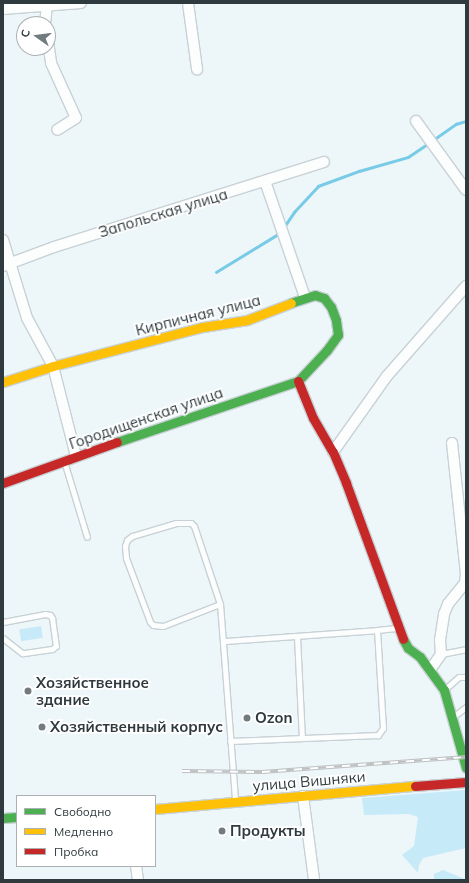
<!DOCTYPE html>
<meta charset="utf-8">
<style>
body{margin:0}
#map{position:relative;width:469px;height:883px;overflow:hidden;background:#edf6f9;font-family:Mulish,sans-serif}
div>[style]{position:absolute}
.green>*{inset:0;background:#c7eaf8;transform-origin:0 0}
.stream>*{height:2.5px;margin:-1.25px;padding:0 1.25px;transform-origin:1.25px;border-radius:1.25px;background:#78cbe6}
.roads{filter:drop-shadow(1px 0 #c8d1d5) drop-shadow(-1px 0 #c8d1d5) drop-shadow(0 1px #c8d1d5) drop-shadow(0 -1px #c8d1d5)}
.lane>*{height:5px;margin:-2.5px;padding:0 2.5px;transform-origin:2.5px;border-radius:2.5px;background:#fcfefe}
.street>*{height:10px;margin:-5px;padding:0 5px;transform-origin:5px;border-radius:5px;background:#fcfefe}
.fast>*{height:9px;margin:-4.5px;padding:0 4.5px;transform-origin:4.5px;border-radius:4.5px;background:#4caf50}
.slow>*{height:9px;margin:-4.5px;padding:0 4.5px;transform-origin:4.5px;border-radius:4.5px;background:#ffc107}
.jam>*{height:9px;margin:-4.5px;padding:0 4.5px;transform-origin:4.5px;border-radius:4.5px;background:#c62828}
.rail>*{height:4px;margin-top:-2px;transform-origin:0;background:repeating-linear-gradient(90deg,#fff 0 8px,#bec0c2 0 16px);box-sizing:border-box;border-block:1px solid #bec0c2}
.dots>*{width:11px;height:11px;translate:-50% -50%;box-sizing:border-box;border:2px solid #fff;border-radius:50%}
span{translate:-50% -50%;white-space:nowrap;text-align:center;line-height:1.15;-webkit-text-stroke:3.5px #fff;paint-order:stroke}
.street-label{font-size:15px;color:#2f3a3e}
.poi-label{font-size:15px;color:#2f3a3e;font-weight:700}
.left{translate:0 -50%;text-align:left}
.frame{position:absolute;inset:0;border:4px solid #2f3a3e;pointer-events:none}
.legend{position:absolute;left:16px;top:795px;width:140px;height:72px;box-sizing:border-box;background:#fff;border:1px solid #acb0b2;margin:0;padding:5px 7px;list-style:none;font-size:12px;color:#2f3a3e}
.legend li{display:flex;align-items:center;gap:8px;height:20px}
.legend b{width:20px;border:1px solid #acb0b2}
.north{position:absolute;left:16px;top:16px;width:40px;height:40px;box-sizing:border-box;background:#fff;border:1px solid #acb0b2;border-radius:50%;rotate:284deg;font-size:11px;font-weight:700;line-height:16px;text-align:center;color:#2f3a3e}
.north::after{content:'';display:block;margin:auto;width:14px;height:18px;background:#727c7f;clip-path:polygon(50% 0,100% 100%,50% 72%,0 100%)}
</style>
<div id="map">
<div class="green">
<div style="left:41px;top:626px;width:12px;height:22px;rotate:81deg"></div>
<div style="clip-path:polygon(466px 790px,466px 848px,423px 858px,419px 865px,418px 873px,402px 855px,414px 846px,418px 817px,409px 814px,364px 815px,362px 798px)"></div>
<div style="clip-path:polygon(443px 870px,465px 879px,466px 880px,434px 880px,434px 874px)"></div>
</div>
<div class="stream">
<div style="left:433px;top:140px;width:28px;rotate:-35deg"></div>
<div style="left:456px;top:124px;width:10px;rotate:-17deg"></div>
<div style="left:284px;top:227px;width:18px;rotate:-56deg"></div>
<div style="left:294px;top:212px;width:35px;rotate:-47deg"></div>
<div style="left:318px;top:186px;width:44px;rotate:-20.1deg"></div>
<div style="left:359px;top:171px;width:51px;rotate:-15.9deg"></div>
<div style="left:408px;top:157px;width:25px;rotate:-34deg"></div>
<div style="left:216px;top:272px;width:75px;rotate:-31.4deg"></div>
</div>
<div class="roads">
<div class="lane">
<div style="left:64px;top:461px;width:79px;rotate:73.2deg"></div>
<div style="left:220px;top:604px;width:82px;rotate:-108.4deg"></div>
<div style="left:194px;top:526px;width:4px;rotate:-135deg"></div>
<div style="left:191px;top:523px;width:15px;rotate:180deg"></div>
<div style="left:176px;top:523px;width:46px;rotate:163.5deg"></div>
<div style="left:132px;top:536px;width:6px;rotate:141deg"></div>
<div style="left:127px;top:540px;width:6px;rotate:108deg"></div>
<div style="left:125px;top:546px;width:12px;rotate:85deg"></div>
<div style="left:126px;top:558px;width:68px;rotate:69.4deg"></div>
<div style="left:150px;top:622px;width:4px;rotate:45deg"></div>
<div style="left:153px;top:625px;width:10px;rotate:6deg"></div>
<div style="left:163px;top:626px;width:61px;rotate:-21.1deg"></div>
<div style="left:220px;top:604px;width:197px;rotate:85.6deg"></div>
<div style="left:3px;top:622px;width:43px;rotate:-10.8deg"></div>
<div style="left:45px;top:614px;width:5px;rotate:11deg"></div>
<div style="left:50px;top:615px;width:4px;rotate:56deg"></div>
<div style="left:52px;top:618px;width:28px;rotate:82deg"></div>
<div style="left:56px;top:646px;width:5px;rotate:143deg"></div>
<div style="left:52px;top:649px;width:30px;rotate:172deg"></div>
<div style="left:22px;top:653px;width:24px;rotate:-142deg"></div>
<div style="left:377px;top:630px;width:19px;rotate:-6deg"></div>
<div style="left:297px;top:637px;width:101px;rotate:87.2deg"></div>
<div style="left:224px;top:641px;width:153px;rotate:-4.1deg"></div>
<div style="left:377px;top:630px;width:98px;rotate:86.5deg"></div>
<div style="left:383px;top:728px;width:9px;rotate:126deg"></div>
<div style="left:378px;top:735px;width:148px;rotate:177.7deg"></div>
<div style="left:441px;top:654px;width:25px;rotate:-11deg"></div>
<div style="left:445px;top:689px;width:18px;rotate:-41deg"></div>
<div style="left:459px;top:677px;width:7px"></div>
<div style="left:454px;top:716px;width:15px;rotate:-37deg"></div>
</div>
<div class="street">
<div style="left:188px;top:3px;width:67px;rotate:82.2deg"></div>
<div style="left:3px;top:9px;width:78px;rotate:-4.4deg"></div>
<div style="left:45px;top:24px;width:19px;rotate:-84deg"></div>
<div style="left:48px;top:41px;width:22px;rotate:82deg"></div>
<div style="left:51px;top:63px;width:60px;rotate:65.6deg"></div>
<div style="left:76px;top:118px;width:22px;rotate:148deg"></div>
<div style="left:416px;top:121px;width:85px;rotate:54.1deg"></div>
<div style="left:265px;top:181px;width:123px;rotate:71deg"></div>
<div style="left:3px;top:240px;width:82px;rotate:72.9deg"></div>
<div style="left:27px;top:318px;width:55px;rotate:61.6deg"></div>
<div style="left:53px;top:366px;width:93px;rotate:75.7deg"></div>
<div style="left:3px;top:266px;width:54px;rotate:-20.4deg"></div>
<div style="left:54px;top:247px;width:283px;rotate:-17.5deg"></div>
<div style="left:452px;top:443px;width:131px;rotate:83.9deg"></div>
<div style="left:333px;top:452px;width:93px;rotate:-54.6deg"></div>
<div style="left:387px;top:376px;width:120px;rotate:-48.7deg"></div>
<div style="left:430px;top:670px;width:19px;rotate:-55deg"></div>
<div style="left:441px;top:654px;width:14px;rotate:-94deg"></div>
<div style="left:440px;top:640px;width:26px;rotate:-81deg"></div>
<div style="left:444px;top:614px;width:11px;rotate:-68deg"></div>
<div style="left:448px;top:604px;width:27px;rotate:-51deg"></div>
<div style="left:465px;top:583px;width:9px;rotate:-84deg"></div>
<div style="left:303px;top:796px;width:85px;rotate:82.5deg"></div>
<div style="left:136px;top:866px;width:14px;rotate:82deg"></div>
</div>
<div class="fast">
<div style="left:117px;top:442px;width:191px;rotate:-18.6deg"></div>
<div style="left:298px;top:381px;width:42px;rotate:-46.9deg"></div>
<div style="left:327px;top:350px;width:19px;rotate:-54deg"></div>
<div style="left:338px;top:335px;width:15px;rotate:-98deg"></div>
<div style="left:336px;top:320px;width:14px;rotate:-111deg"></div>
<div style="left:331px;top:307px;width:11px;rotate:-128deg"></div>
<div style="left:324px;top:298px;width:9px;rotate:-162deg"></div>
<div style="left:315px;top:295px;width:25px;rotate:162deg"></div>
<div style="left:403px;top:639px;width:10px;rotate:61deg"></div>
<div style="left:408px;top:648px;width:15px;rotate:37deg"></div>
<div style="left:420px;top:657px;width:41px;rotate:54deg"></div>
<div style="left:444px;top:690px;width:81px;rotate:74.2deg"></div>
<div style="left:3px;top:818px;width:14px;rotate:-4deg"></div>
</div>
<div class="slow">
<div style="left:3px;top:382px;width:52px;rotate:-17.7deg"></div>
<div style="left:53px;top:366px;width:155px;rotate:-14.6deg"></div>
<div style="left:203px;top:327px;width:45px;rotate:-9deg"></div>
<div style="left:247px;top:320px;width:47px;rotate:-21.1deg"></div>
<div style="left:155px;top:809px;width:261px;rotate:-5.1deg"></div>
</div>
<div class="jam">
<div style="left:298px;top:381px;width:40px;rotate:68deg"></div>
<div style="left:313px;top:418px;width:39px;rotate:60deg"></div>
<div style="left:333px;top:452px;width:34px;rotate:67deg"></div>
<div style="left:346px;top:483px;width:166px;rotate:69.9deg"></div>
<div style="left:3px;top:483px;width:121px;rotate:-19.8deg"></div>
<div style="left:415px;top:786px;width:51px;rotate:-4.5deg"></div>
</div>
</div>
<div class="rail">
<div style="left:182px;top:771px;width:80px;rotate:0.7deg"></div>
<div style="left:262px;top:772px;width:205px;rotate:-4.2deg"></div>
</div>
<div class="dots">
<div style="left:28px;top:691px;background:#727c7f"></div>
<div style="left:247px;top:718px;background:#727c7f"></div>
<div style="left:42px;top:727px;background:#727c7f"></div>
<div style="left:222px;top:831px;background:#727c7f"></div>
</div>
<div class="street-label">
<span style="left:163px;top:213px;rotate:-17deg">Запольская улица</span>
<span style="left:198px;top:315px;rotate:-14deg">Кирпичная улица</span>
<span style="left:146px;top:418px;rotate:-19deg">Городищенская улица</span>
<span style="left:309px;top:781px;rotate:-5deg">улица Вишняки</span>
</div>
<div class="poi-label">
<span class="left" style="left:36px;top:691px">Хозяйственное<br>здание</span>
<span class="left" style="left:255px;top:718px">Ozon</span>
<span class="left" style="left:50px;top:727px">Хозяйственный корпус</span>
<span class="left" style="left:230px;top:831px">Продукты</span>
</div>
<div class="frame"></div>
<ul class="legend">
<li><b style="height:5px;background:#4caf50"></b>Свободно</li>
<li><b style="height:5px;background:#ffc107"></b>Медленно</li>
<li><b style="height:5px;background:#c62828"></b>Пробка</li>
</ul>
<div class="north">С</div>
</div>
